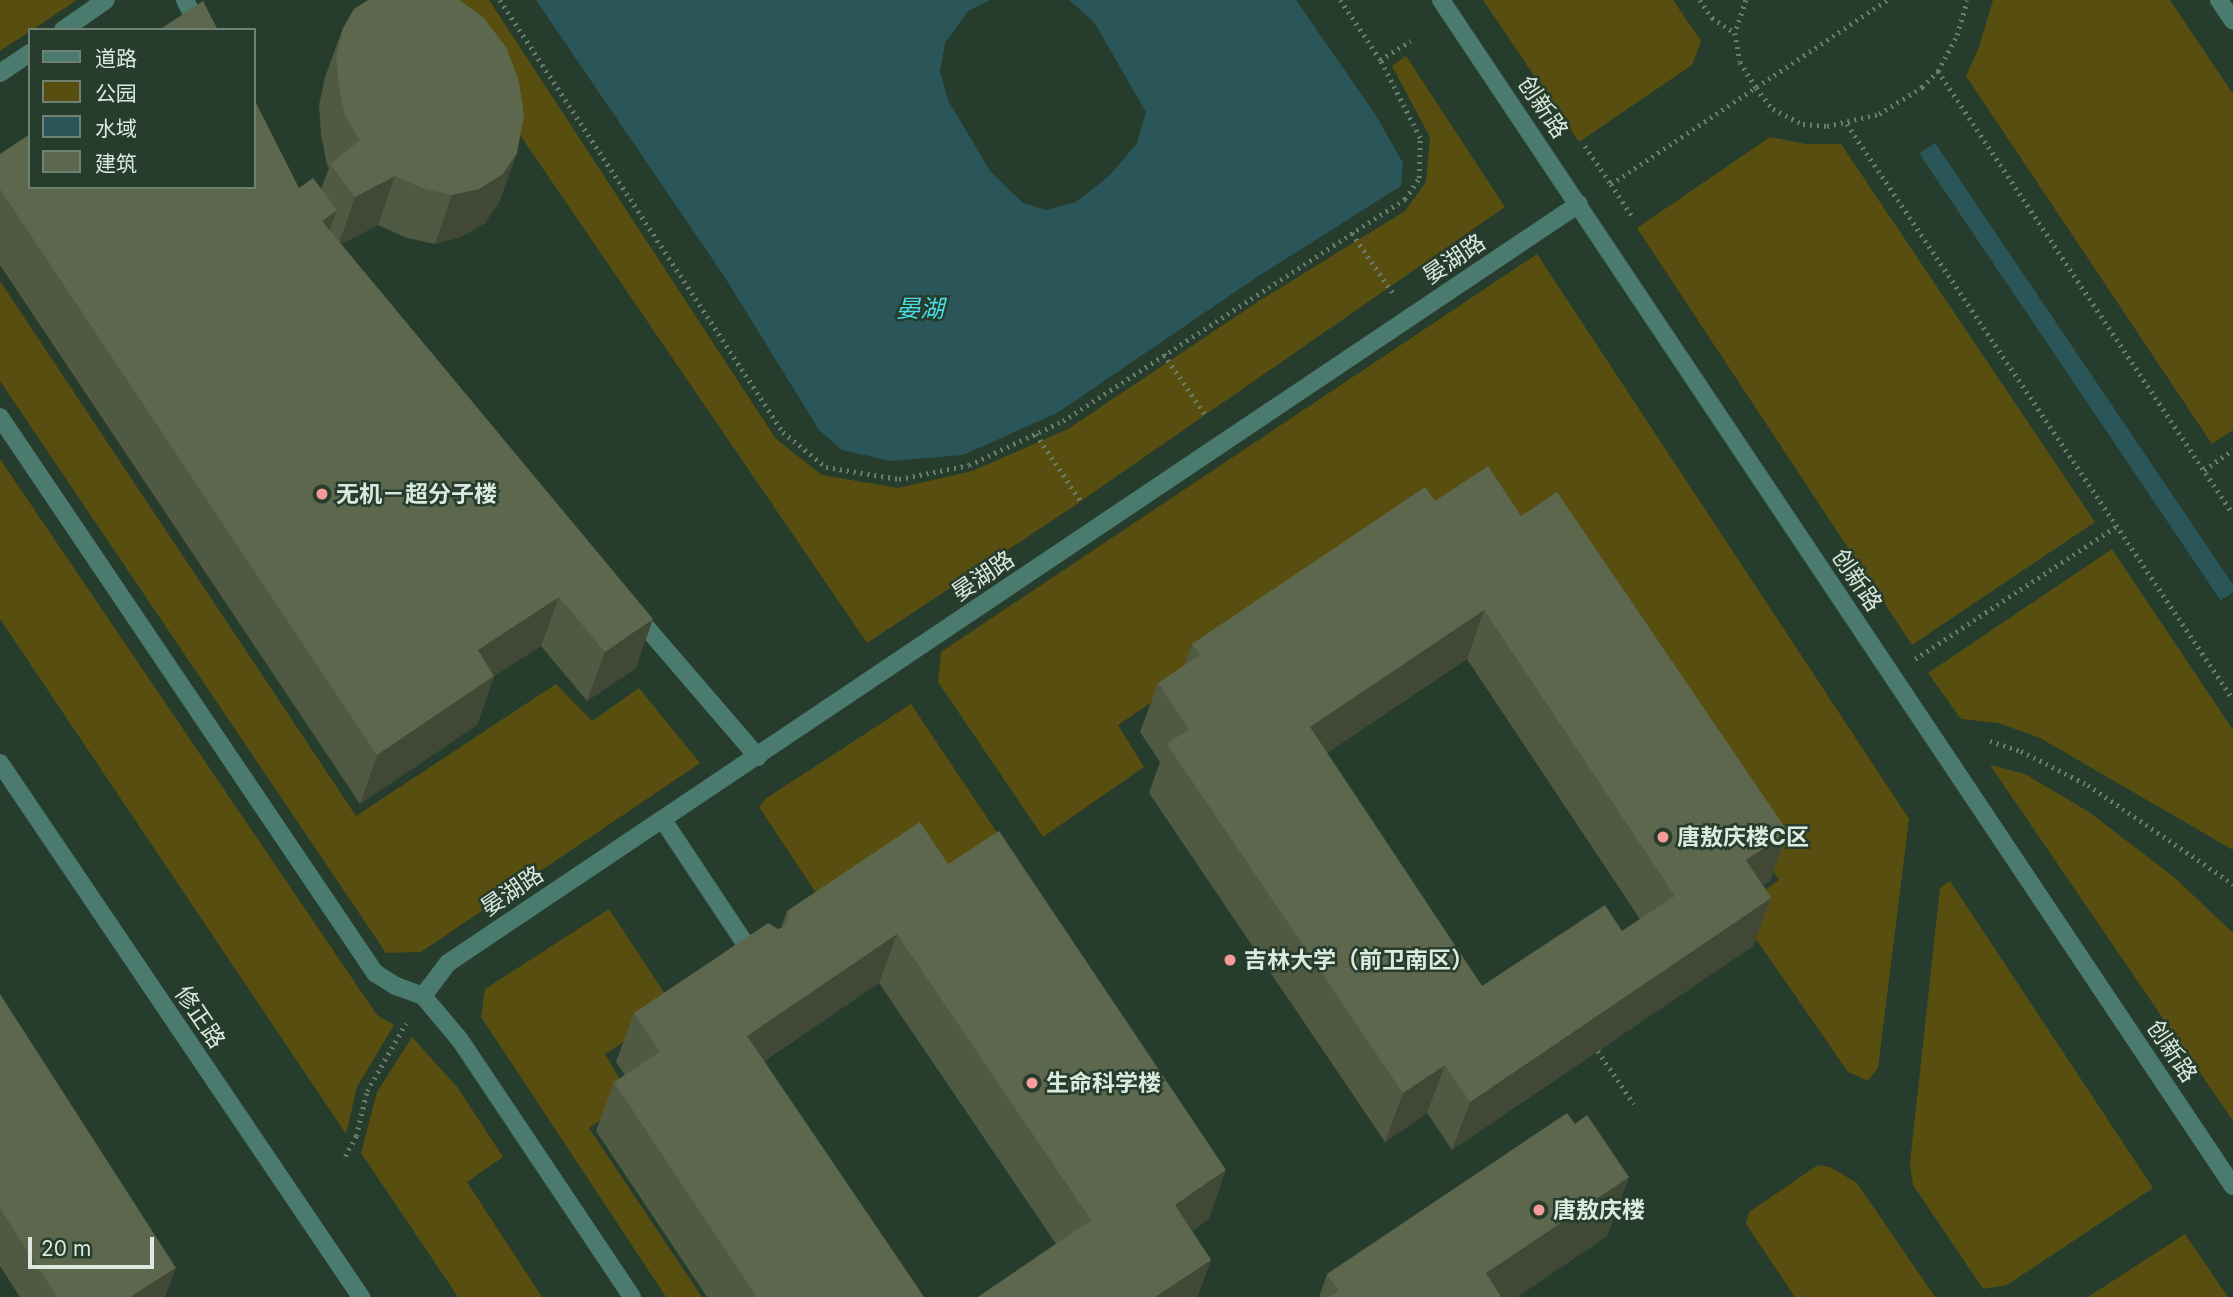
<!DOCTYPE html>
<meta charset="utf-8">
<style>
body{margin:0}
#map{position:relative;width:2233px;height:1297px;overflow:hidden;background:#263c2c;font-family:Inter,"Noto Sans SC",sans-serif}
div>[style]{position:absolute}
.green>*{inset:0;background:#584e0f}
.water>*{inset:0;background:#2a5659;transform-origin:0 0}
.path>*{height:4.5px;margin-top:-2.25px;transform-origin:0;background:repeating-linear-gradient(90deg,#6a7d6f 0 2px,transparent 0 7px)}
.service>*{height:18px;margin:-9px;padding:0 9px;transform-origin:9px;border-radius:9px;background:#4b7a6f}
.tertiary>*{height:18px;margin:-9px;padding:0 9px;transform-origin:9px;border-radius:9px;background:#4b7a6f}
.wall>*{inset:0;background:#505942}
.shaded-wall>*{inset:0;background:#414836}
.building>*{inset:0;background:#5d674d}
.dots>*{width:19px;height:19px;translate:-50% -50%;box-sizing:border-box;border:4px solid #263c2c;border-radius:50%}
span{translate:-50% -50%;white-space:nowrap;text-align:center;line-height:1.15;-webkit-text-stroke:5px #263c2c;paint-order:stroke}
.street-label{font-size:23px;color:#dce9de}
.poi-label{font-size:23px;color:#dce9de;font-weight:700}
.left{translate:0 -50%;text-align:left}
.water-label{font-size:24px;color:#49dce7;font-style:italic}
.legend{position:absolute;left:28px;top:28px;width:228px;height:161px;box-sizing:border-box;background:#263c2c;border:2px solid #6f8173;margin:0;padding:9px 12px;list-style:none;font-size:21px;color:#dce9de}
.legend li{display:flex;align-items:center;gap:14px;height:35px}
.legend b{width:35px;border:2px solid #6f8173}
.scale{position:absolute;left:28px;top:1237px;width:126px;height:32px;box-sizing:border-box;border:4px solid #dce9de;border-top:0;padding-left:9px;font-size:21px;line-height:24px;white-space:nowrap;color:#dce9de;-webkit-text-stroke:5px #263c2c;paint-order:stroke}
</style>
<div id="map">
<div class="green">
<div style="clip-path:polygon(0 0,77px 0,0 51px)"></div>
<div style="clip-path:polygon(411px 0,489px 0,776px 439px,822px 475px,898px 488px,972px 471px,1068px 429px,1259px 301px,1405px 211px,1426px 182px,1430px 137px,1392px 66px,1406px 56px,1505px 207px,1071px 508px,867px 643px,492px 94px)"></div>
<div style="clip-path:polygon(1483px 0,1673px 0,1701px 41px,1692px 65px,1579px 142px)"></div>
<div style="clip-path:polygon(1993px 0,2170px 0,2233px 94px,2233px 430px,2212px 444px,1966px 76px,1979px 47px)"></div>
<div style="clip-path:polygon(1770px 137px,1806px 144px,1841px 144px,2095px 522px,1912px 645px,1637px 228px)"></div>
<div style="clip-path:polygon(1537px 254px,1909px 819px,1878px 1068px,1868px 1081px,1848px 1072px,1736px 910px,1779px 880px,1539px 529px,1419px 521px,1118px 725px,1144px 767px,1043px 837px,938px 682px,941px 652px)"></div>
<div style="clip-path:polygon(0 281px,356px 816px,556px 684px,592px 721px,639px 688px,700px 763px,421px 952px,386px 953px,0 381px)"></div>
<div style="clip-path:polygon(0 459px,377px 1015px,394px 1025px,357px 1087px,346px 1134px,0 619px)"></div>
<div style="clip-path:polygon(2112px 549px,2233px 730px,2233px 850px,2040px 738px,1998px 723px,1961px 719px,1928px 673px)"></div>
<div style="clip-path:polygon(911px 704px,1010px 852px,824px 905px,759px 807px,765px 799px)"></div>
<div style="clip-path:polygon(1990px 765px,2025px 774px,2089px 812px,2174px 877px,2233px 933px,2233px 1121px)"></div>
<div style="clip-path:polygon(1950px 881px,2153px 1188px,2007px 1285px,1983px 1289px,1913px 1185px,1910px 1163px,1940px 888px)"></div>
<div style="clip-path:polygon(609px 909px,675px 1009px,605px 1054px,631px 1099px,589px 1128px,702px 1297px,666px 1297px,481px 1017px,485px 989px)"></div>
<div style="clip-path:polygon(412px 1037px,458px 1088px,503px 1157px,467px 1182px,542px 1297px,458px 1297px,361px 1153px,377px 1092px)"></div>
<div style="clip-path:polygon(1818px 1165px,1830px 1167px,1857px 1183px,1935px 1297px,1795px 1297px,1746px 1224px,1749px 1212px)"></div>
<div style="clip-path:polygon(2185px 1234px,2228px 1297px,2088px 1297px)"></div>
</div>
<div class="water">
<div style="clip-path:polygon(536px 0,990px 0,968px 11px,945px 43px,940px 72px,948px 100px,990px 171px,1023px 203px,1046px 210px,1076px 202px,1110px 175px,1137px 143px,1146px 112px,1094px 22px,1069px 0,1296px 0,1375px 114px,1403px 163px,1401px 186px,1257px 277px,1057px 413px,963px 455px,891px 461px,842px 450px,819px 430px,724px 276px)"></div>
<div style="left:1935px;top:143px;width:539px;height:19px;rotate:56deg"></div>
</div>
<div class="path">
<div style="left:500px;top:0;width:516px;rotate:56.77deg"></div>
<div style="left:783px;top:432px;width:55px;rotate:39.1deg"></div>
<div style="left:826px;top:467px;width:74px;rotate:9.3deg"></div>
<div style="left:899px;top:479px;width:71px;rotate:-11.3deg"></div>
<div style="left:969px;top:465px;width:104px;rotate:-25.1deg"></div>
<div style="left:1063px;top:421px;width:408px;rotate:-33deg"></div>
<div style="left:1405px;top:199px;width:25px;rotate:-56deg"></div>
<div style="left:1419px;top:178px;width:40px;rotate:-88.6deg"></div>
<div style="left:1420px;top:138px;width:88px;rotate:-117.1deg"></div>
<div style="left:1380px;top:60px;width:72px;rotate:-123.7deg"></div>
<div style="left:1700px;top:0;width:22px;rotate:56deg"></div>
<div style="left:1712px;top:18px;width:27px;rotate:33deg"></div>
<div style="left:1746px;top:0;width:35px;rotate:108deg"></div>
<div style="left:1735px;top:33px;width:29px;rotate:80deg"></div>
<div style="left:1740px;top:62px;width:31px;rotate:58deg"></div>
<div style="left:1756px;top:88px;width:27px;rotate:51deg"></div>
<div style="left:1773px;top:109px;width:34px;rotate:27deg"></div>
<div style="left:1803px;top:124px;width:24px;rotate:5deg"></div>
<div style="left:1827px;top:126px;width:53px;rotate:-13deg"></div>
<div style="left:1879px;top:114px;width:51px;rotate:-32.1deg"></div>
<div style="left:1922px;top:87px;width:23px;rotate:-45deg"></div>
<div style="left:1938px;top:71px;width:41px;rotate:-62.2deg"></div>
<div style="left:1957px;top:35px;width:36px;rotate:-74deg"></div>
<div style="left:1380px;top:60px;width:36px;rotate:-32deg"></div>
<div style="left:1938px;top:71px;width:532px;rotate:56.34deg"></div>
<div style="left:1847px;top:124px;width:693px;rotate:56.13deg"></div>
<div style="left:1585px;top:146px;width:46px;rotate:55.6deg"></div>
<div style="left:1611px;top:184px;width:332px;rotate:-33.7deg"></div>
<div style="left:1611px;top:184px;width:42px;rotate:56.7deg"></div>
<div style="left:1352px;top:233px;width:73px;rotate:55.7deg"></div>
<div style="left:1164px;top:354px;width:76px;rotate:55.7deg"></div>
<div style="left:1036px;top:434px;width:83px;rotate:56.3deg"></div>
<div style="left:2204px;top:470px;width:35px;rotate:-35deg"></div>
<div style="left:1915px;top:659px;width:242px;rotate:-33.4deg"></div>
<div style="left:1990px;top:741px;width:33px;rotate:18deg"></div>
<div style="left:2021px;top:751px;width:75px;rotate:26.9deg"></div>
<div style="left:2088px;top:785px;width:176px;rotate:34.3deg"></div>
<div style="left:1598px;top:1051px;width:64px;rotate:55.8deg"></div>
<div style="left:345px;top:1156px;width:23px;rotate:-61deg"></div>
<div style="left:356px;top:1136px;width:46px;rotate:-76.3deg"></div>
<div style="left:367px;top:1091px;width:78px;rotate:-60.2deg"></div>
</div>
<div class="service">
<div style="left:185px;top:0;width:34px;rotate:63deg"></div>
<div style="left:1441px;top:0;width:1426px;rotate:56.27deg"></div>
<div style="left:2219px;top:0;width:25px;rotate:56deg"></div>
<div style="left:63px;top:30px;width:52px;rotate:-34.9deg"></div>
<div style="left:0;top:73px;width:36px;rotate:-34deg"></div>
<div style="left:0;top:417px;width:671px;rotate:56deg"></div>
<div style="left:375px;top:973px;width:25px;rotate:32deg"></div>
<div style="left:396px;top:986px;width:29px;rotate:20deg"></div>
<div style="left:423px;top:996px;width:57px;rotate:49.9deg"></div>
<div style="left:460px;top:1040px;width:309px;rotate:56.2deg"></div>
<div style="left:634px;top:613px;width:190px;rotate:49.3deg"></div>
<div style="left:663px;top:820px;width:168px;rotate:56.4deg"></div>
<div style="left:423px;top:996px;width:41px;rotate:-52.9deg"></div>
<div style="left:448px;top:963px;width:1362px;rotate:-33.87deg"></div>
</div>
<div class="tertiary">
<div style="left:0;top:763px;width:645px;rotate:55.94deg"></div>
</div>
<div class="wall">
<div style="clip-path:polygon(343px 28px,517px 153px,499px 202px,485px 223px,461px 237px,435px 244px,407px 238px,378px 225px,341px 244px,636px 668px,587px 701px,541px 646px,494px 676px,477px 725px,360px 804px,0 265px,0 189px,299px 188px,321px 189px,329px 168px,327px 165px,321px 135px,319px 105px,325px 77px)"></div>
<div style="clip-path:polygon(evenodd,1435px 501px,1521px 516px,1788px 832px,1770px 881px,1763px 885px,1771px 898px,1753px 946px,1452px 1150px,1427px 1113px,1385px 1142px,1149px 793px,1160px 762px,1140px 732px,1158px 683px,1184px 666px,1192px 644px,1435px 501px,1467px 659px,1640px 919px,1622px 931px,1482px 986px,1327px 753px,1467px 659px)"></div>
<div style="clip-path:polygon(948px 864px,1209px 1219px,1192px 1231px,1211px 1260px,1197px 1297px,978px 1297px,1056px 1244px,879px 983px,764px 1061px,924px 1297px,707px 1297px,596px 1131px,614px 1082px,625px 1075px,616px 1062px,634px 1013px,781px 928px,787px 911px)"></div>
<div style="clip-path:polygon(0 994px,165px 1297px,20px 1297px,0 1266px)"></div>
<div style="clip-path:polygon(1575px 1124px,1629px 1177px,1607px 1236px,1517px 1297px,1319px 1297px,1327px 1274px)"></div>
</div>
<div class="shaded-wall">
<div style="clip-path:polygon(517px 153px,499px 202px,485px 223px,461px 237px,435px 244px,452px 195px)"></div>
<div style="clip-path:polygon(395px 176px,378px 225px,338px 246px,355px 197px)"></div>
<div style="clip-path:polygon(337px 210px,319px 259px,322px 221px)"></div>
<div style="clip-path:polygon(559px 597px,541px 646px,494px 676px,477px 725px,360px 804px,377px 755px,478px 650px)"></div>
<div style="clip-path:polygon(1484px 610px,1467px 659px,1292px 776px,1310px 727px)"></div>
<div style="clip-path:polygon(653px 619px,636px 668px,587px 701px,605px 652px)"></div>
<div style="clip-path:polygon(1788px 832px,1770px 881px,1728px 909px,1746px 860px)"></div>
<div style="clip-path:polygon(1771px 898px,1753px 946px,1452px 1150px,1470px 1102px)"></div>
<div style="clip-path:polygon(897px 934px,879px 983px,729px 1084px,747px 1036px)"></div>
<div style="clip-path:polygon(1445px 1065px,1427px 1113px,1385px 1142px,1403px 1093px)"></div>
<div style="clip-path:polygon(1226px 1170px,1209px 1219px,1157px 1254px,1175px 1205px)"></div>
<div style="clip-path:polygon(1629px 1177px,1607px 1236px,1517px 1297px,1477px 1297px,1486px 1273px)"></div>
<div style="clip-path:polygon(1211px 1260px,1197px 1297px,1155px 1297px)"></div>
<div style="clip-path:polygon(176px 1268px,165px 1297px,130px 1297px)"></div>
</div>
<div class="building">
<div style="clip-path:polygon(368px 0,459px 0,483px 17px,506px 47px,519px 81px,524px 116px,517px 153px,503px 174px,479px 189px,452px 195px,425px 189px,395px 176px,355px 197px,330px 164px,360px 140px,345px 116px,339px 86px,336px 57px,343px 28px,354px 9px)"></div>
<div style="clip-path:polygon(203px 1px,218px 30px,159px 30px)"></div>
<div style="clip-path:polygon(254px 99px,299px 188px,313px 178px,337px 210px,322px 221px,653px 619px,605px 652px,559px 597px,478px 650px,494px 676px,377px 755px,0 189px,0 154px,30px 134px,30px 187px,254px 187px)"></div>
<div style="clip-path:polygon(evenodd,1488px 466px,1521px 516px,1557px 492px,1788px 832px,1746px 860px,1771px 898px,1470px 1102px,1445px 1065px,1403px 1093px,1167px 744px,1189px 729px,1158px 683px,1200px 655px,1192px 644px,1425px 487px,1435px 501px,1488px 466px,1484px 610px,1675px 896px,1622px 931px,1605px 905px,1482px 986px,1310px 727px,1484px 610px)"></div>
<div style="clip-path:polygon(920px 822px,948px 864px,999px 831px,1226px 1170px,1175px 1205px,1211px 1260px,1155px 1297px,978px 1297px,1091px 1220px,897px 934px,747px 1036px,924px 1297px,757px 1297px,614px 1082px,660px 1052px,634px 1013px,768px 923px,778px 929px,785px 926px,789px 917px,787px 911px)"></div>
<div style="clip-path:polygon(0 994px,176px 1268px,130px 1297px,57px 1297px,0 1208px)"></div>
<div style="clip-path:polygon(1567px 1113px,1575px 1124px,1587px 1115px,1629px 1177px,1486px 1273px,1501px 1297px,1330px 1297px,1339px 1291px,1327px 1274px)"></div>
</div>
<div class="dots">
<div style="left:322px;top:494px;background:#f59b98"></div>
<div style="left:1663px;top:837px;background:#f59b98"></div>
<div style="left:1230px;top:960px;background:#f59b98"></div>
<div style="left:1032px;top:1083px;background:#f59b98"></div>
<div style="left:1539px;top:1210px;background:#f59b98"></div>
</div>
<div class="street-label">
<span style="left:1543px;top:107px;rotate:56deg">创新路</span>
<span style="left:1454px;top:259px;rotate:-34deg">晏湖路</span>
<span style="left:983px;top:576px;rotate:-34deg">晏湖路</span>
<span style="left:1857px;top:580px;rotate:56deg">创新路</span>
<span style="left:512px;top:891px;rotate:-34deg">晏湖路</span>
<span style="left:200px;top:1017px;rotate:56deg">修正路</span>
<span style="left:2172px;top:1051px;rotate:56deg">创新路</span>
</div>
<div class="poi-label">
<span class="left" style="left:336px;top:494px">无机－超分子楼</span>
<span class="left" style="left:1677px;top:837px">唐敖庆楼C区</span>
<span class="left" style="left:1244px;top:960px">吉林大学（前卫南区）</span>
<span class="left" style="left:1046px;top:1083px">生命科学楼</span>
<span class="left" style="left:1553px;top:1210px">唐敖庆楼</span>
</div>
<div class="water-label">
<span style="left:920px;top:309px">晏湖</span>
</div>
<ul class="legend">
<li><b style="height:9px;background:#4b7a6f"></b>道路</li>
<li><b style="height:19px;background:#584e0f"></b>公园</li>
<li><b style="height:19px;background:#2a5659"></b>水域</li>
<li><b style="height:19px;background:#5d674d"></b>建筑</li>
</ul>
<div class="scale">20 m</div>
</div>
